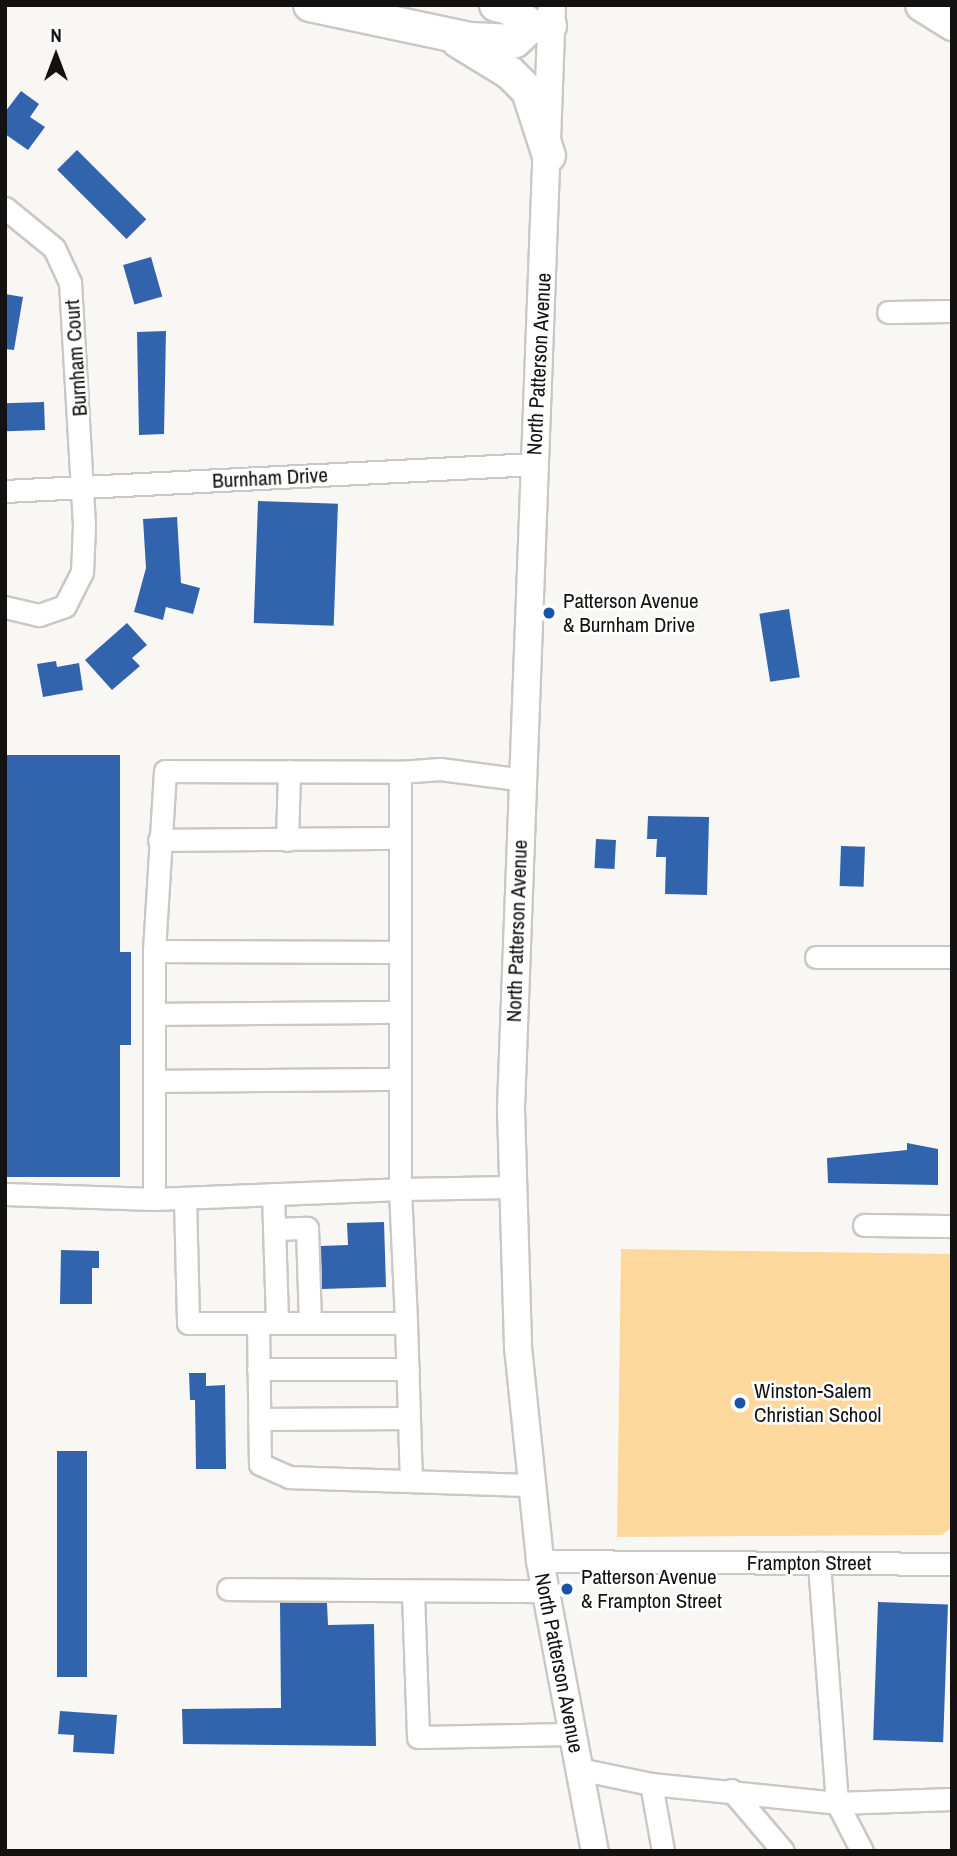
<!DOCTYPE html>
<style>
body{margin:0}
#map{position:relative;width:957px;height:1856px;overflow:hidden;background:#f9f7f4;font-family:"Archivo Narrow",sans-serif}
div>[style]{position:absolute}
.green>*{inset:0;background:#fdd89d}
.building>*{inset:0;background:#3263ad;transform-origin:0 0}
.roads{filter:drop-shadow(2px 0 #cac8c5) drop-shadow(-2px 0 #cac8c5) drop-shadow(0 2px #cac8c5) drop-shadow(0 -2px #cac8c5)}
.minor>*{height:21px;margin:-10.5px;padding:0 10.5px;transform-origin:10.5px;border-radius:10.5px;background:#fff}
.major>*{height:26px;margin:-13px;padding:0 13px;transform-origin:13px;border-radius:13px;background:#fff}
.highway>*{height:32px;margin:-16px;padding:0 16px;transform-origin:16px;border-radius:16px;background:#fff}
.dots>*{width:19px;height:19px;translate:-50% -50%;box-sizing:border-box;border:4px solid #fff;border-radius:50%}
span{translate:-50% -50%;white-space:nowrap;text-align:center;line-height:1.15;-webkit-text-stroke:5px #fff;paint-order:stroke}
.street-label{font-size:21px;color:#131211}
.poi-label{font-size:21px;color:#131211}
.left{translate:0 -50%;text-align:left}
.frame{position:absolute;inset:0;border:7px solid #131211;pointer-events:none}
.north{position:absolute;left:21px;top:21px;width:70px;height:70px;-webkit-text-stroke:5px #fff;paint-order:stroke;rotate:0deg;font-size:19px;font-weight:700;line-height:28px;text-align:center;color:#131211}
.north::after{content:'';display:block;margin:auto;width:24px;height:32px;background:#131211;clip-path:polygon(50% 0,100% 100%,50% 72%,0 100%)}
</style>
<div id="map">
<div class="green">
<div style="clip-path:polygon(621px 1249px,952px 1254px,952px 1527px,942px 1535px,617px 1537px)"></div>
</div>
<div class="building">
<div style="clip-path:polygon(21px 91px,39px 104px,30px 117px,45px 127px,28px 150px,5px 134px,5px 112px)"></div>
<div style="left:77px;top:150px;width:98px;height:28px;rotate:45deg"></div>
<div style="left:151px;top:257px;width:41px;height:29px;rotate:74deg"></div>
<div style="clip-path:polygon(5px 294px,23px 297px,14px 350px,5px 349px)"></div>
<div style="clip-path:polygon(166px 331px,164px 434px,139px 435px,137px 332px)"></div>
<div style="left:44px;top:402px;width:28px;height:39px;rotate:88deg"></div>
<div style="left:258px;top:501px;width:80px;height:122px;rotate:2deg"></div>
<div style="clip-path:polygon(177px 517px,181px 583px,200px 588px,193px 614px,166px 607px,163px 620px,134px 612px,146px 568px,143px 519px)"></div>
<div style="left:789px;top:609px;width:69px;height:30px;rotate:81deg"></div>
<div style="clip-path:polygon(127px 623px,147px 645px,132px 658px,140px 666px,112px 690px,85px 660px)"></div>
<div style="clip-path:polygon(56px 661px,57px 667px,79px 663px,83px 690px,43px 697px,37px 664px)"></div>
<div style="clip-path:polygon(5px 755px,120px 755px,120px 952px,131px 952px,131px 1045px,120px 1045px,120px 1177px,5px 1177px)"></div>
<div style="clip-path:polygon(648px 816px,709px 817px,707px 895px,665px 894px,666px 857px,656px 857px,657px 839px,647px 839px)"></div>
<div style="left:596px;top:839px;width:20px;height:29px;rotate:3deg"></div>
<div style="left:841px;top:846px;width:24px;height:40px;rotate:2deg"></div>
<div style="clip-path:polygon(907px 1143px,938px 1149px,938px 1185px,828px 1183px,827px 1158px,907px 1150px)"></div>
<div style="clip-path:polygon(384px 1222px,386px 1287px,322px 1289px,321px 1246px,348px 1245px,347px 1223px)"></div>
<div style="clip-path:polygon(61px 1250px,99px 1251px,99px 1268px,92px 1268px,92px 1304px,60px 1304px)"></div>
<div style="clip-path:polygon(189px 1373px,206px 1373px,206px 1386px,225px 1385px,226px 1469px,196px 1469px,195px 1400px,190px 1400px)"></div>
<div style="left:57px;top:1451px;width:30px;height:226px"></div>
<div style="clip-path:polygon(280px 1602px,327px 1603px,328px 1625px,374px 1624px,376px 1746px,183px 1744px,182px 1709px,281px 1708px)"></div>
<div style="left:878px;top:1602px;width:70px;height:138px;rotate:2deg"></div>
<div style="clip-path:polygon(60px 1711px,117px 1715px,114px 1754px,73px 1752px,74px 1735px,58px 1734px)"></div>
</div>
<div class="roads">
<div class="minor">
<div style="left:5px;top:208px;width:63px;rotate:39.2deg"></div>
<div style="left:54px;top:248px;width:38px;rotate:65deg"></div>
<div style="left:70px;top:282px;width:243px;rotate:86.7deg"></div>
<div style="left:84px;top:525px;width:47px;rotate:92.4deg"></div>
<div style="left:82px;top:572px;width:38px;rotate:117deg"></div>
<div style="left:65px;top:606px;width:28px;rotate:161deg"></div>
<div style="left:39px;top:615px;width:35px;rotate:-167deg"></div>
<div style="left:888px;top:312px;width:64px;rotate:-0.9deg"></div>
<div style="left:5px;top:491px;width:530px;rotate:-2.92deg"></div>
<div style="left:159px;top:840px;width:239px;rotate:-0.5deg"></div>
<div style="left:287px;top:840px;width:69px;rotate:-88.3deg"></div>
<div style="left:154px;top:951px;width:245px;rotate:0.2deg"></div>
<div style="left:816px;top:957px;width:136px"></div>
<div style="left:154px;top:1014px;width:245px;rotate:-0.5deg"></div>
<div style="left:156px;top:1081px;width:244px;rotate:-0.5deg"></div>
<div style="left:513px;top:1187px;width:113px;rotate:179deg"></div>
<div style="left:400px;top:1189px;width:134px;rotate:87.4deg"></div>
<div style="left:406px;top:1323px;width:148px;rotate:180deg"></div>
<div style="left:258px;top:1323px;width:141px;rotate:89.2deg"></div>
<div style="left:260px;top:1464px;width:32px;rotate:24deg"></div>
<div style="left:289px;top:1477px;width:243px;rotate:1.9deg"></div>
<div style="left:5px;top:1194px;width:149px;rotate:1.9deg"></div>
<div style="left:154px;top:1199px;width:246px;rotate:-2.3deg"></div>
<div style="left:400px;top:1189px;width:417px;rotate:-90deg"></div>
<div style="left:400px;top:772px;width:40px;rotate:-4.3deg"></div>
<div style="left:440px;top:769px;width:84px;rotate:7.5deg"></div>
<div style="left:273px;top:1194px;width:129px;rotate:88.2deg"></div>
<div style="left:185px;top:1198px;width:125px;rotate:88.6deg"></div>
<div style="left:188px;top:1323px;width:70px"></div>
<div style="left:154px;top:1199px;width:248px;rotate:-90deg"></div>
<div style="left:154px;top:951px;width:180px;rotate:-86.5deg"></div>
<div style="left:165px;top:771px;width:235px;rotate:0.2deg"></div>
<div style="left:864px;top:1225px;width:88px;rotate:0.7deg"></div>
<div style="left:274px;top:1229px;width:33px;rotate:-2deg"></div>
<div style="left:307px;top:1228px;width:95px;rotate:88.2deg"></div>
<div style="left:406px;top:1323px;width:158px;rotate:88.2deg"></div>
<div style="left:258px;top:1369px;width:150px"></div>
<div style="left:259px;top:1419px;width:150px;rotate:-0.4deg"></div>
<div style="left:540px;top:1561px;width:412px;rotate:0.4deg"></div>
<div style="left:228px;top:1589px;width:317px;rotate:0.4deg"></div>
<div style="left:413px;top:1593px;width:144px;rotate:88deg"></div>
<div style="left:418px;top:1737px;width:153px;rotate:-1.1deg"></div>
<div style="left:579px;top:1769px;width:74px;rotate:11.8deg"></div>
<div style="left:651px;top:1784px;width:187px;rotate:5.8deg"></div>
<div style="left:837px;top:1803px;width:241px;rotate:-94.3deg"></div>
<div style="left:651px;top:1784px;width:68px;rotate:79.8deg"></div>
<div style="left:731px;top:1790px;width:80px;rotate:49.6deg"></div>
<div style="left:862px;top:1851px;width:54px;rotate:-117.5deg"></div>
<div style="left:837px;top:1803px;width:115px;rotate:-2deg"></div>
</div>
<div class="major">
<div style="left:552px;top:5px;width:1105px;rotate:92.13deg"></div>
<div style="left:511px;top:1109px;width:238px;rotate:88.3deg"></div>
<div style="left:518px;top:1347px;width:215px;rotate:84.1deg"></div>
<div style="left:540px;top:1561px;width:295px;rotate:79.3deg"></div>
</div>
<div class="highway">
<div style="left:310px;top:5px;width:164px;rotate:12deg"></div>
<div style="left:470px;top:39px;width:45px;rotate:2.5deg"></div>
<div style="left:515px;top:41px;width:22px;rotate:-43deg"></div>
<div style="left:496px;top:5px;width:13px;rotate:13deg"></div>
<div style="left:509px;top:8px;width:28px;rotate:39deg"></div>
<div style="left:531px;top:26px;width:19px"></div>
<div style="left:922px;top:5px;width:36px;rotate:32deg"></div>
<div style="left:458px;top:41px;width:61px;rotate:31.6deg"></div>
<div style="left:510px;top:73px;width:25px;rotate:45deg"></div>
<div style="left:528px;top:91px;width:68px;rotate:72.1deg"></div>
</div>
</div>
<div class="dots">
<div style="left:549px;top:613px;background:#1b53a5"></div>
<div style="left:740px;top:1403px;background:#1b53a5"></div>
<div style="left:567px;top:1589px;background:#1b53a5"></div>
</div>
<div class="street-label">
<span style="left:76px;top:358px;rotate:-94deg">Burnham Court</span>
<span style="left:539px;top:364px;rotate:-87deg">North Patterson Avenue</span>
<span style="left:270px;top:478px;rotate:-3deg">Burnham Drive</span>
<span style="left:517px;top:931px;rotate:-88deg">North Patterson Avenue</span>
<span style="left:809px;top:1563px">Frampton Street</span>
<span style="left:559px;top:1663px;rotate:79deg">North Patterson Avenue</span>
</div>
<div class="poi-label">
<span class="left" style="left:563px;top:613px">Patterson Avenue<br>&amp; Burnham Drive</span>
<span class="left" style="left:754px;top:1403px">Winston-Salem<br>Christian School</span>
<span class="left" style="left:581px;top:1589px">Patterson Avenue<br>&amp; Frampton Street</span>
</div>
<div class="frame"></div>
<div class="north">N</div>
</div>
